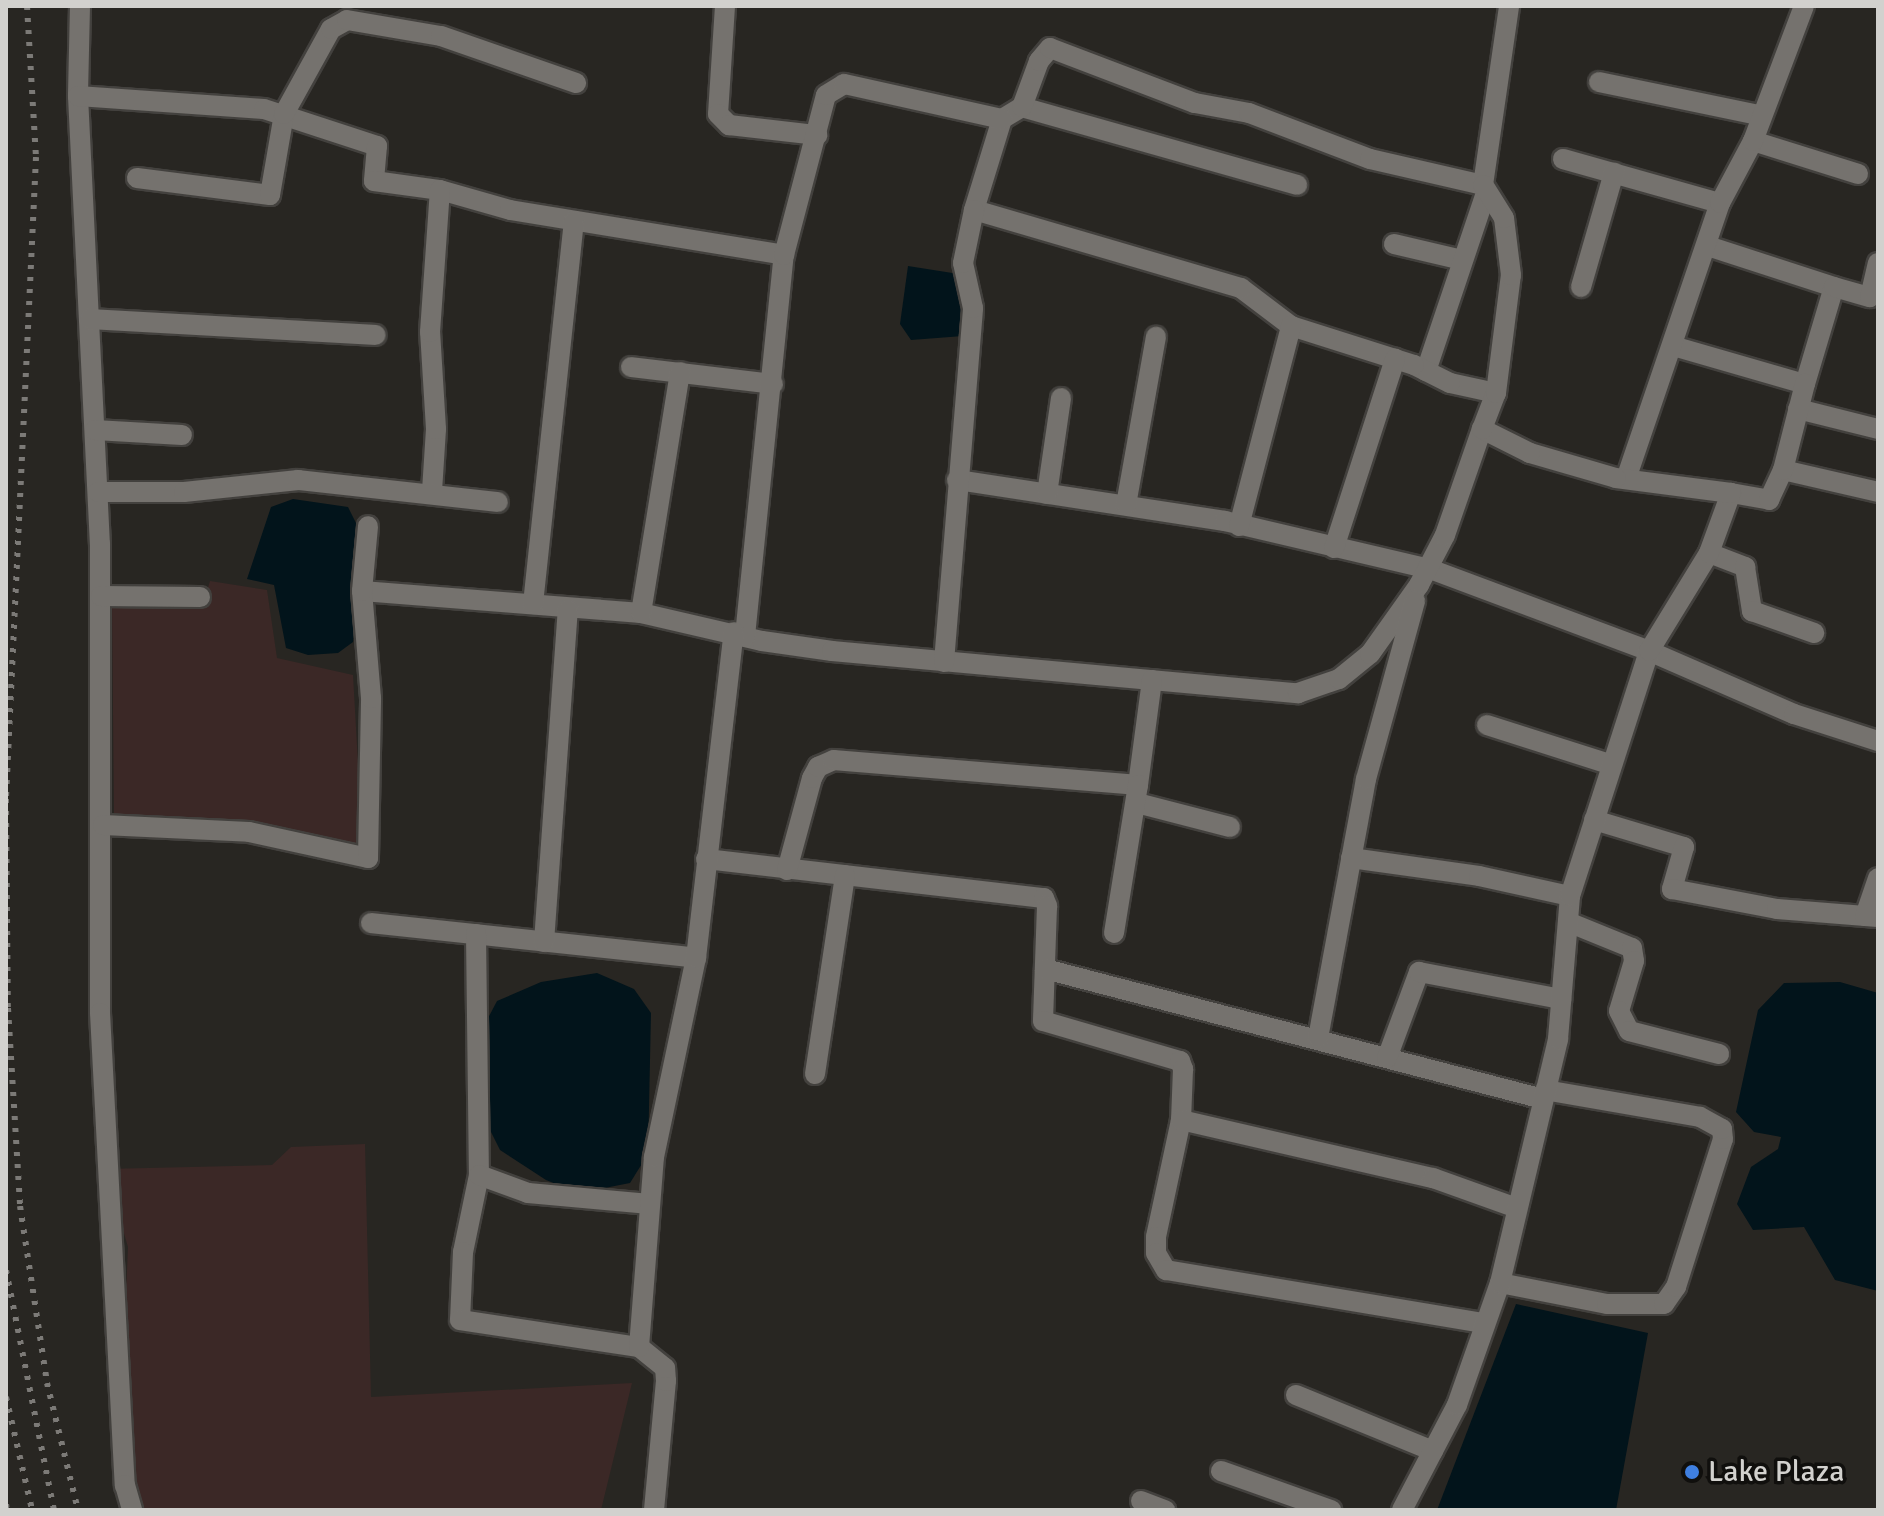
<!DOCTYPE html>
<style>
body{margin:0}
#map{position:relative;width:1884px;height:1516px;overflow:hidden;background:#282622;font-family:Signika,sans-serif}
div>[style]{position:absolute}
.industrial>*{inset:0;background:#3b2826}
.water>*{inset:0;background:#02141b}
.roads{filter:drop-shadow(2px 0 #43413e) drop-shadow(-2px 0 #43413e) drop-shadow(0 2px #43413e) drop-shadow(0 -2px #43413e)}
.minor>*{height:20px;margin:-10px;padding:0 10px;transform-origin:10px;border-radius:10px;background:#75726e}
.rail>*{height:6px;margin-top:-3px;transform-origin:0;background:repeating-linear-gradient(90deg,#7c7a77 0 4px,transparent 0 12px)}
.dots>*{width:22px;height:22px;translate:-50% -50%;box-sizing:border-box;border:4px solid #100f0d;border-radius:50%}
span{translate:-50% -50%;white-space:nowrap;text-align:center;line-height:1.15;-webkit-text-stroke:7px #100f0d;paint-order:stroke}
.poi-label{font-size:30px;color:#d2d1ce}
.left{translate:0 -50%;text-align:left}
.frame{position:absolute;inset:0;border:8px solid #d2d1ce;pointer-events:none}
</style>
<div id="map">
<div class="industrial">
<div style="clip-path:polygon(210px 581px,267px 590px,277px 658px,353px 675px,363px 851px,114px 818px,112px 606px,202px 607px)"></div>
<div style="clip-path:polygon(365px 1144px,371px 1397px,632px 1383px,601px 1510px,140px 1510px,131px 1483px,123px 1365px,128px 1247px,105px 1169px,272px 1165px,291px 1147px)"></div>
</div>
<div class="water">
<div style="clip-path:polygon(908px 266px,965px 275px,963px 336px,911px 340px,900px 324px)"></div>
<div style="clip-path:polygon(293px 499px,348px 507px,364px 539px,353px 642px,338px 653px,308px 655px,286px 648px,274px 585px,247px 579px,271px 507px)"></div>
<div style="clip-path:polygon(597px 973px,634px 989px,651px 1013px,648px 1154px,630px 1183px,579px 1193px,546px 1180px,500px 1150px,483px 1116px,486px 1022px,497px 1001px,541px 982px)"></div>
<div style="clip-path:polygon(1840px 982px,1878px 993px,1878px 1291px,1835px 1280px,1804px 1227px,1753px 1230px,1737px 1204px,1751px 1167px,1778px 1149px,1781px 1137px,1754px 1132px,1736px 1112px,1758px 1010px,1784px 983px)"></div>
<div style="clip-path:polygon(1516px 1304px,1648px 1333px,1616px 1510px,1437px 1510px)"></div>
</div>
<div class="roads">
<div class="minor">
<div style="left:80px;top:6px;width:90px;rotate:91.3deg"></div>
<div style="left:78px;top:96px;width:449px;rotate:87.2deg"></div>
<div style="left:100px;top:544px;width:469px;rotate:90deg"></div>
<div style="left:100px;top:1013px;width:473px;rotate:87deg"></div>
<div style="left:125px;top:1485px;width:26px;rotate:74deg"></div>
<div style="left:725px;top:6px;width:108px;rotate:93.7deg"></div>
<div style="left:718px;top:114px;width:16px;rotate:45deg"></div>
<div style="left:729px;top:125px;width:89px;rotate:6.5deg"></div>
<div style="left:1599px;top:82px;width:162px;rotate:11.7deg"></div>
<div style="left:78px;top:96px;width:186px;rotate:4deg"></div>
<div style="left:264px;top:109px;width:119px;rotate:18.1deg"></div>
<div style="left:377px;top:146px;width:35px;rotate:95deg"></div>
<div style="left:374px;top:181px;width:67px;rotate:7.8deg"></div>
<div style="left:440px;top:190px;width:73px;rotate:15.9deg"></div>
<div style="left:510px;top:210px;width:278px;rotate:9.3deg"></div>
<div style="left:1022px;top:107px;width:286px;rotate:15.8deg"></div>
<div style="left:1753px;top:141px;width:110px;rotate:17.4deg"></div>
<div style="left:1563px;top:159px;width:163px;rotate:15.7deg"></div>
<div style="left:137px;top:178px;width:134px;rotate:7.3deg"></div>
<div style="left:270px;top:195px;width:82px;rotate:-80.2deg"></div>
<div style="left:284px;top:114px;width:97px;rotate:-61.1deg"></div>
<div style="left:331px;top:29px;width:18px;rotate:-29deg"></div>
<div style="left:347px;top:20px;width:95px;rotate:9.7deg"></div>
<div style="left:441px;top:36px;width:143px;rotate:19.2deg"></div>
<div style="left:1394px;top:244px;width:70px;rotate:13.2deg"></div>
<div style="left:1708px;top:246px;width:133px;rotate:18deg"></div>
<div style="left:1581px;top:287px;width:119px;rotate:-73.9deg"></div>
<div style="left:90px;top:319px;width:286px;rotate:3.2deg"></div>
<div style="left:1673px;top:346px;width:137px;rotate:16.1deg"></div>
<div style="left:1805px;top:384px;width:101px;rotate:-73.4deg"></div>
<div style="left:1834px;top:287px;width:37px;rotate:16deg"></div>
<div style="left:1870px;top:297px;width:35px;rotate:-77deg"></div>
<div style="left:631px;top:367px;width:143px;rotate:6.8deg"></div>
<div style="left:1426px;top:371px;width:185px;rotate:-71.4deg"></div>
<div style="left:1496px;top:393px;width:47px;rotate:-167.7deg"></div>
<div style="left:1450px;top:383px;width:40px;rotate:-153.4deg"></div>
<div style="left:1414px;top:365px;width:129px;rotate:-162.4deg"></div>
<div style="left:1291px;top:326px;width:63px;rotate:-142.8deg"></div>
<div style="left:1241px;top:288px;width:278px;rotate:-163.7deg"></div>
<div style="left:974px;top:210px;width:95px;rotate:-72.9deg"></div>
<div style="left:1002px;top:119px;width:23px;rotate:-31deg"></div>
<div style="left:1022px;top:107px;width:49px;rotate:-69.7deg"></div>
<div style="left:1039px;top:61px;width:17px;rotate:-50deg"></div>
<div style="left:1050px;top:48px;width:155px;rotate:20.8deg"></div>
<div style="left:1195px;top:103px;width:55px;rotate:10.5deg"></div>
<div style="left:1249px;top:113px;width:129px;rotate:20.8deg"></div>
<div style="left:1370px;top:159px;width:116px;rotate:13deg"></div>
<div style="left:1483px;top:185px;width:181px;rotate:-81.7deg"></div>
<div style="left:1798px;top:409px;width:82px;rotate:14deg"></div>
<div style="left:95px;top:430px;width:87px;rotate:3.3deg"></div>
<div style="left:1783px;top:470px;width:98px;rotate:13deg"></div>
<div style="left:1626px;top:479px;width:292px;rotate:-71.2deg"></div>
<div style="left:1720px;top:203px;width:70px;rotate:-62deg"></div>
<div style="left:1753px;top:141px;width:144px;rotate:-69.3deg"></div>
<div style="left:957px;top:480px;width:271px;rotate:8.7deg"></div>
<div style="left:1225px;top:521px;width:211px;rotate:13.2deg"></div>
<div style="left:1430px;top:569px;width:234px;rotate:20.5deg"></div>
<div style="left:1649px;top:651px;width:158px;rotate:23.5deg"></div>
<div style="left:1794px;top:714px;width:88px;rotate:17.8deg"></div>
<div style="left:432px;top:491px;width:62px;rotate:-86.3deg"></div>
<div style="left:436px;top:429px;width:97px;rotate:-93.5deg"></div>
<div style="left:430px;top:332px;width:142px;rotate:-86deg"></div>
<div style="left:98px;top:492px;width:86px"></div>
<div style="left:184px;top:492px;width:115px;rotate:-6deg"></div>
<div style="left:298px;top:480px;width:201px;rotate:6.3deg"></div>
<div style="left:1731px;top:493px;width:39px;rotate:10deg"></div>
<div style="left:1769px;top:500px;width:33px;rotate:-65deg"></div>
<div style="left:1783px;top:470px;width:89px;rotate:-75.7deg"></div>
<div style="left:1047px;top:494px;width:97px;rotate:-81.7deg"></div>
<div style="left:1126px;top:505px;width:171px;rotate:-79.9deg"></div>
<div style="left:1239px;top:526px;width:207px;rotate:-75.4deg"></div>
<div style="left:1334px;top:548px;width:199px;rotate:-72.1deg"></div>
<div style="left:1709px;top:553px;width:39px;rotate:21deg"></div>
<div style="left:1745px;top:567px;width:45px;rotate:81deg"></div>
<div style="left:1752px;top:611px;width:66px;rotate:19.5deg"></div>
<div style="left:362px;top:591px;width:280px;rotate:4.5deg"></div>
<div style="left:641px;top:613px;width:124px;rotate:13deg"></div>
<div style="left:762px;top:641px;width:71px;rotate:8.1deg"></div>
<div style="left:832px;top:651px;width:468px;rotate:5.2deg"></div>
<div style="left:1298px;top:693px;width:43px;rotate:-18.9deg"></div>
<div style="left:1339px;top:679px;width:40px;rotate:-39deg"></div>
<div style="left:1370px;top:654px;width:85px;rotate:-54.6deg"></div>
<div style="left:1419px;top:585px;width:56px;rotate:-62.5deg"></div>
<div style="left:1445px;top:535px;width:112px;rotate:-70.8deg"></div>
<div style="left:101px;top:596px;width:99px;rotate:0.6deg"></div>
<div style="left:533px;top:604px;width:385px;rotate:-83.9deg"></div>
<div style="left:641px;top:613px;width:244px;rotate:-80.8deg"></div>
<div style="left:745px;top:636px;width:383px;rotate:-84.2deg"></div>
<div style="left:784px;top:255px;width:165px;rotate:-75.3deg"></div>
<div style="left:826px;top:95px;width:21px;rotate:-31deg"></div>
<div style="left:844px;top:84px;width:162px;rotate:12.5deg"></div>
<div style="left:944px;top:662px;width:355px;rotate:-85.3deg"></div>
<div style="left:973px;top:308px;width:46px;rotate:-102.5deg"></div>
<div style="left:963px;top:263px;width:54px;rotate:-78.3deg"></div>
<div style="left:1487px;top:725px;width:131px;rotate:17.7deg"></div>
<div style="left:1137px;top:803px;width:96px;rotate:14.5deg"></div>
<div style="left:1594px;top:820px;width:94px;rotate:16.7deg"></div>
<div style="left:1684px;top:847px;width:44px;rotate:105.9deg"></div>
<div style="left:1672px;top:889px;width:107px;rotate:10.8deg"></div>
<div style="left:1777px;top:909px;width:101px;rotate:4.5deg"></div>
<div style="left:103px;top:825px;width:146px;rotate:2.7deg"></div>
<div style="left:249px;top:832px;width:122px;rotate:12.3deg"></div>
<div style="left:368px;top:858px;width:160px;rotate:-88.9deg"></div>
<div style="left:371px;top:698px;width:107px;rotate:-94.8deg"></div>
<div style="left:362px;top:591px;width:65px;rotate:-84.7deg"></div>
<div style="left:1351px;top:858px;width:129px;rotate:8deg"></div>
<div style="left:1479px;top:876px;width:93px;rotate:12.4deg"></div>
<div style="left:706px;top:859px;width:340px;rotate:6.6deg"></div>
<div style="left:1044px;top:898px;width:9px;rotate:69deg"></div>
<div style="left:1047px;top:906px;width:115px;rotate:92deg"></div>
<div style="left:1043px;top:1021px;width:143px;rotate:16.3deg"></div>
<div style="left:1180px;top:1061px;width:9px;rotate:69deg"></div>
<div style="left:1183px;top:1069px;width:51px;rotate:92.2deg"></div>
<div style="left:1181px;top:1120px;width:120px;rotate:102.1deg"></div>
<div style="left:1156px;top:1237px;width:16px;rotate:90deg"></div>
<div style="left:1156px;top:1253px;width:20px;rotate:60deg"></div>
<div style="left:1166px;top:1270px;width:322px;rotate:9.5deg"></div>
<div style="left:787px;top:870px;width:95px;rotate:-74.8deg"></div>
<div style="left:812px;top:778px;width:13px;rotate:-61deg"></div>
<div style="left:818px;top:767px;width:17px;rotate:-24deg"></div>
<div style="left:834px;top:760px;width:305px;rotate:4.7deg"></div>
<div style="left:1138px;top:785px;width:106px;rotate:-82.4deg"></div>
<div style="left:1865px;top:916px;width:40px;rotate:-71.1deg"></div>
<div style="left:1568px;top:922px;width:69px;rotate:22.1deg"></div>
<div style="left:1632px;top:948px;width:13px;rotate:81deg"></div>
<div style="left:1634px;top:961px;width:52px;rotate:106.7deg"></div>
<div style="left:1619px;top:1011px;width:22px;rotate:63deg"></div>
<div style="left:1629px;top:1031px;width:93px;rotate:14.3deg"></div>
<div style="left:371px;top:923px;width:327px;rotate:6.1deg"></div>
<div style="left:1114px;top:933px;width:150px;rotate:-80.8deg"></div>
<div style="left:476px;top:934px;width:241px;rotate:89.3deg"></div>
<div style="left:479px;top:1175px;width:79px;rotate:101.7deg"></div>
<div style="left:463px;top:1252px;width:68px;rotate:92.5deg"></div>
<div style="left:460px;top:1320px;width:181px;rotate:8.6deg"></div>
<div style="left:544px;top:942px;width:333px;rotate:-85.9deg"></div>
<div style="left:1045px;top:969px;width:515px;rotate:14.63deg"></div>
<div style="left:1318px;top:1038px;width:263px;rotate:-79.5deg"></div>
<div style="left:1366px;top:779px;width:185px;rotate:-74.6deg"></div>
<div style="left:1387px;top:1058px;width:92px;rotate:-69.6deg"></div>
<div style="left:1419px;top:972px;width:145px;rotate:10.8deg"></div>
<div style="left:815px;top:1074px;width:201px;rotate:-81.4deg"></div>
<div style="left:1181px;top:1120px;width:259px;rotate:13deg"></div>
<div style="left:1433px;top:1178px;width:86px;rotate:19.7deg"></div>
<div style="left:479px;top:1175px;width:52px;rotate:20.2deg"></div>
<div style="left:528px;top:1193px;width:122px;rotate:5.2deg"></div>
<div style="left:1500px;top:1283px;width:109px;rotate:11.1deg"></div>
<div style="left:1607px;top:1304px;width:57px"></div>
<div style="left:1664px;top:1304px;width:21px;rotate:-55deg"></div>
<div style="left:1676px;top:1287px;width:155px;rotate:-72.4deg"></div>
<div style="left:1723px;top:1139px;width:10px;rotate:-96deg"></div>
<div style="left:1722px;top:1129px;width:25px;rotate:-151deg"></div>
<div style="left:1700px;top:1117px;width:157px;rotate:-170.1deg"></div>
<div style="left:1296px;top:1395px;width:148px;rotate:22.2deg"></div>
<div style="left:1221px;top:1471px;width:117px;rotate:19.5deg"></div>
<div style="left:1141px;top:1501px;width:26px;rotate:21deg"></div>
<div style="left:654px;top:1510px;width:130px;rotate:-84.7deg"></div>
<div style="left:666px;top:1381px;width:13px;rotate:-94deg"></div>
<div style="left:665px;top:1368px;width:33px;rotate:-141deg"></div>
<div style="left:639px;top:1347px;width:191px;rotate:-85.5deg"></div>
<div style="left:654px;top:1157px;width:203px;rotate:-78.1deg"></div>
<div style="left:696px;top:958px;width:328px;rotate:-83.4deg"></div>
<div style="left:1402px;top:1510px;width:119px;rotate:-62.4deg"></div>
<div style="left:1457px;top:1405px;width:129px;rotate:-70.6deg"></div>
<div style="left:1500px;top:1283px;width:251px;rotate:-76.6deg"></div>
<div style="left:1558px;top:1039px;width:144px;rotate:-85.2deg"></div>
<div style="left:1570px;top:896px;width:257px;rotate:-72.1deg"></div>
<div style="left:1649px;top:651px;width:115px;rotate:-58.5deg"></div>
<div style="left:1709px;top:553px;width:64px;rotate:-69.9deg"></div>
<div style="left:1731px;top:493px;width:116px;rotate:-172.6deg"></div>
<div style="left:1616px;top:478px;width:90px;rotate:-163.8deg"></div>
<div style="left:1530px;top:453px;width:54px;rotate:-153.4deg"></div>
<div style="left:1482px;top:429px;width:39px;rotate:-69deg"></div>
<div style="left:1496px;top:393px;width:119px;rotate:-82.8deg"></div>
<div style="left:1511px;top:275px;width:57px;rotate:-97deg"></div>
<div style="left:1504px;top:218px;width:39px;rotate:-122deg"></div>
</div>
</div>
<div class="rail">
<div style="left:27px;top:6px;width:151px;rotate:86.6deg"></div>
<div style="left:36px;top:157px;width:643px;rotate:92.68deg"></div>
<div style="left:6px;top:799px;width:209px;rotate:89.5deg"></div>
<div style="left:8px;top:1008px;width:198px;rotate:86.5deg"></div>
<div style="left:20px;top:1206px;width:179px;rotate:81.3deg"></div>
<div style="left:47px;top:1383px;width:131px;rotate:76.3deg"></div>
<div style="left:6px;top:1270px;width:245px;rotate:78.7deg"></div>
<div style="left:6px;top:1397px;width:116px;rotate:77deg"></div>
<div style="left:6px;top:1504px;width:6px;rotate:81deg"></div>
</div>
<div class="dots">
<div style="left:1692px;top:1472px;background:#3f7fe0"></div>
</div>
<div class="poi-label">
<span class="left" style="left:1708px;top:1472px">Lake Plaza</span>
</div>
<div class="frame"></div>
</div>
